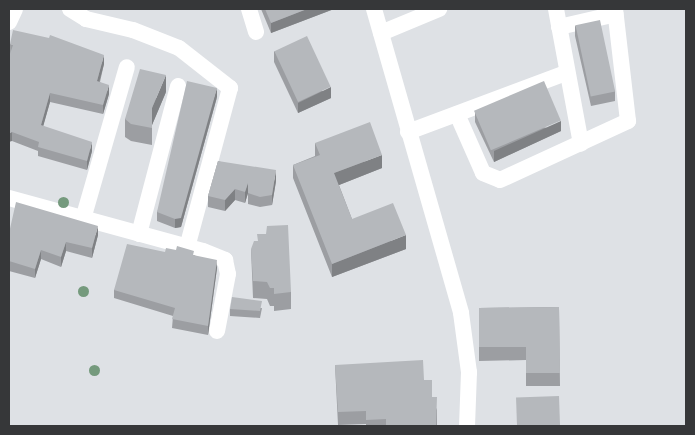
<!DOCTYPE html>
<style>
body{margin:0}
#map{position:relative;width:695px;height:435px;overflow:hidden;background:#dee1e5;font-family:"Exo 2",sans-serif}
div>[style]{position:absolute}
.minor>*{height:16px;margin:-8px;padding:0 8px;transform-origin:8px;border-radius:8px;background:#fff}
.trees>*{width:11px;height:11px;margin:-5.5px;border-radius:50%;background:#759a7d}
.wall>*{inset:0;background:#9c9ea2}
.shaded-wall>*{inset:0;background:#7f8184}
.building>*{inset:0;background:#b5b8bc;transform-origin:0 0}
span{translate:-50% -50%;white-space:nowrap;text-align:center;line-height:1.15;-webkit-text-stroke:4px #fff;paint-order:stroke}
.frame{position:absolute;inset:0;border:10px solid #363739;pointer-events:none}
</style>
<div id="map">
<div class="minor">
<div style="left:70px;top:9px;width:19px;rotate:32deg"></div>
<div style="left:86px;top:19px;width:48px;rotate:13.2deg"></div>
<div style="left:133px;top:30px;width:49px;rotate:21.4deg"></div>
<div style="left:179px;top:48px;width:65px;rotate:38.1deg"></div>
<div style="left:230px;top:88px;width:165px;rotate:105.1deg"></div>
<div style="left:249px;top:9px;width:24px;rotate:73deg"></div>
<div style="left:374px;top:9px;width:316px;rotate:74deg"></div>
<div style="left:461px;top:313px;width:60px;rotate:82.3deg"></div>
<div style="left:469px;top:372px;width:54px;rotate:92.1deg"></div>
<div style="left:556px;top:9px;width:137px;rotate:79.5deg"></div>
<div style="left:9px;top:22px;width:14px;rotate:-65deg"></div>
<div style="left:559px;top:27px;width:58px;rotate:-12.8deg"></div>
<div style="left:381px;top:33px;width:63px;rotate:-22.5deg"></div>
<div style="left:457px;top:114px;width:64px;rotate:66.2deg"></div>
<div style="left:483px;top:173px;width:18px;rotate:22deg"></div>
<div style="left:500px;top:180px;width:141px;rotate:-24.7deg"></div>
<div style="left:628px;top:121px;width:113px;rotate:-96.6deg"></div>
<div style="left:408px;top:132px;width:169px;rotate:-20.5deg"></div>
<div style="left:9px;top:198px;width:201px;rotate:15.3deg"></div>
<div style="left:203px;top:251px;width:24px;rotate:22deg"></div>
<div style="left:225px;top:260px;width:14px;rotate:78deg"></div>
<div style="left:228px;top:274px;width:58px;rotate:100.9deg"></div>
<div style="left:83px;top:219px;width:158px;rotate:-73.9deg"></div>
<div style="left:139px;top:234px;width:153px;rotate:-75.2deg"></div>
</div>
<div class="trees">
<div style="left:63px;top:202px"></div>
<div style="left:83px;top:291px"></div>
<div style="left:94px;top:370px"></div>
</div>
<div class="wall">
<div style="clip-path:polygon(261px 9px,334px 9px,271px 33px)"></div>
<div style="clip-path:polygon(575px 25px,615px 91px,615px 101px,591px 106px,575px 36px)"></div>
<div style="clip-path:polygon(10px 44px,104px 64px,100px 82px,109px 94px,103px 114px,50px 102px,43px 126px,92px 151px,87px 170px,38px 156px,38px 151px,12px 141px)"></div>
<div style="clip-path:polygon(274px 51px,331px 98px,298px 113px,274px 62px)"></div>
<div style="clip-path:polygon(166px 92px,152px 125px,152px 145px,131px 141px,125px 137px,125px 119px)"></div>
<div style="clip-path:polygon(217px 97px,181px 227px,175px 228px,157px 221px,157px 212px)"></div>
<div style="clip-path:polygon(475px 112px,561px 131px,494px 162px,475px 122px)"></div>
<div style="clip-path:polygon(315px 143px,382px 168px,339px 185px,352px 219px,406px 249px,332px 277px,293px 178px,293px 165px,315px 156px)"></div>
<div style="clip-path:polygon(218px 161px,276px 181px,272px 205px,260px 207px,248px 204px,248px 193px,245px 203px,235px 200px,225px 211px,208px 207px,208px 196px)"></div>
<div style="clip-path:polygon(9px 233px,98px 235px,92px 258px,66px 251px,61px 267px,41px 259px,35px 278px,9px 271px)"></div>
<div style="clip-path:polygon(251px 249px,291px 292px,291px 309px,274px 311px,274px 306px,270px 306px,267px 299px,253px 298px)"></div>
<div style="clip-path:polygon(165px 252px,194px 255px,217px 268px,208px 335px,172px 328px,173px 316px,114px 298px,114px 290px)"></div>
<div style="clip-path:polygon(559px 307px,560px 386px,526px 386px,526px 360px,479px 361px,479px 308px)"></div>
<div style="clip-path:polygon(262px 308px,260px 318px,230px 316px,230px 309px)"></div>
<div style="clip-path:polygon(335px 365px,424px 380px,437px 410px,437px 426px,366px 426px,366px 424px,338px 425px)"></div>
</div>
<div class="shaded-wall">
<div style="clip-path:polygon(307px 9px,334px 9px,271px 33px,271px 23px)"></div>
<div style="clip-path:polygon(104px 55px,104px 64px,97px 90px,97px 81px)"></div>
<div style="clip-path:polygon(166px 75px,166px 92px,152px 125px,152px 108px)"></div>
<div style="clip-path:polygon(109px 85px,109px 94px,103px 114px,103px 105px)"></div>
<div style="clip-path:polygon(331px 87px,331px 98px,298px 113px,298px 103px)"></div>
<div style="clip-path:polygon(217px 88px,217px 97px,181px 227px,175px 228px,175px 219px)"></div>
<div style="clip-path:polygon(50px 93px,50px 102px,41px 134px,41px 125px)"></div>
<div style="clip-path:polygon(561px 121px,561px 131px,494px 162px,494px 151px)"></div>
<div style="clip-path:polygon(12px 132px,12px 141px,9px 142px,9px 133px)"></div>
<div style="clip-path:polygon(92px 142px,92px 151px,87px 170px,87px 161px)"></div>
<div style="clip-path:polygon(382px 155px,382px 168px,334px 187px,334px 173px)"></div>
<div style="clip-path:polygon(276px 170px,276px 181px,272px 205px,272px 195px)"></div>
<div style="clip-path:polygon(248px 183px,248px 193px,245px 203px,245px 192px)"></div>
<div style="clip-path:polygon(235px 189px,235px 200px,225px 211px,225px 200px)"></div>
<div style="clip-path:polygon(98px 226px,98px 235px,92px 258px,92px 248px)"></div>
<div style="clip-path:polygon(406px 235px,406px 249px,332px 277px,332px 264px)"></div>
<div style="clip-path:polygon(66px 242px,66px 251px,61px 267px,61px 257px)"></div>
<div style="clip-path:polygon(41px 250px,41px 259px,35px 278px,35px 269px)"></div>
<div style="clip-path:polygon(217px 260px,217px 268px,208px 335px,208px 326px)"></div>
</div>
<div class="building">
<div style="clip-path:polygon(265px 9px,307px 9px,271px 23px)"></div>
<div style="left:600px;top:20px;width:73px;height:25px;rotate:78deg"></div>
<div style="clip-path:polygon(13px 30px,49px 38px,50px 35px,104px 55px,97px 81px,109px 85px,103px 105px,50px 93px,41px 125px,92px 142px,87px 161px,38px 147px,39px 142px,12px 132px,9px 133px,9px 57px,13px 45px,10px 44px)"></div>
<div style="left:307px;top:36px;width:56px;height:36px;rotate:65deg"></div>
<div style="clip-path:polygon(140px 69px,166px 75px,152px 108px,152px 128px,131px 124px,125px 119px)"></div>
<div style="clip-path:polygon(187px 81px,217px 88px,181px 218px,175px 219px,157px 212px)"></div>
<div style="left:544px;top:81px;width:43px;height:76px;rotate:67deg"></div>
<div style="clip-path:polygon(370px 122px,382px 155px,334px 173px,352px 219px,393px 203px,406px 235px,332px 264px,293px 165px,320px 155px,315px 143px)"></div>
<div style="clip-path:polygon(218px 161px,276px 170px,272px 195px,260px 197px,248px 193px,248px 183px,245px 192px,235px 189px,225px 200px,208px 196px)"></div>
<div style="clip-path:polygon(16px 202px,98px 226px,92px 248px,66px 242px,61px 257px,41px 250px,35px 269px,9px 261px,9px 233px)"></div>
<div style="clip-path:polygon(288px 225px,291px 292px,274px 294px,274px 288px,270px 288px,267px 282px,253px 281px,251px 249px,254px 241px,258px 241px,257px 234px,266px 234px,267px 226px)"></div>
<div style="clip-path:polygon(127px 244px,165px 252px,166px 248px,176px 250px,177px 246px,194px 251px,193px 255px,217px 260px,208px 326px,172px 319px,175px 308px,114px 290px)"></div>
<div style="clip-path:polygon(232px 297px,262px 301px,260px 311px,230px 309px)"></div>
<div style="clip-path:polygon(559px 307px,560px 373px,526px 373px,526px 347px,479px 347px,479px 308px)"></div>
<div style="clip-path:polygon(423px 360px,424px 380px,432px 380px,432px 397px,437px 397px,436px 426px,386px 426px,386px 419px,366px 420px,366px 411px,338px 412px,335px 365px)"></div>
<div style="left:559px;top:396px;width:30px;height:43px;rotate:88deg"></div>
</div>
<div class="frame"></div>
</div>
